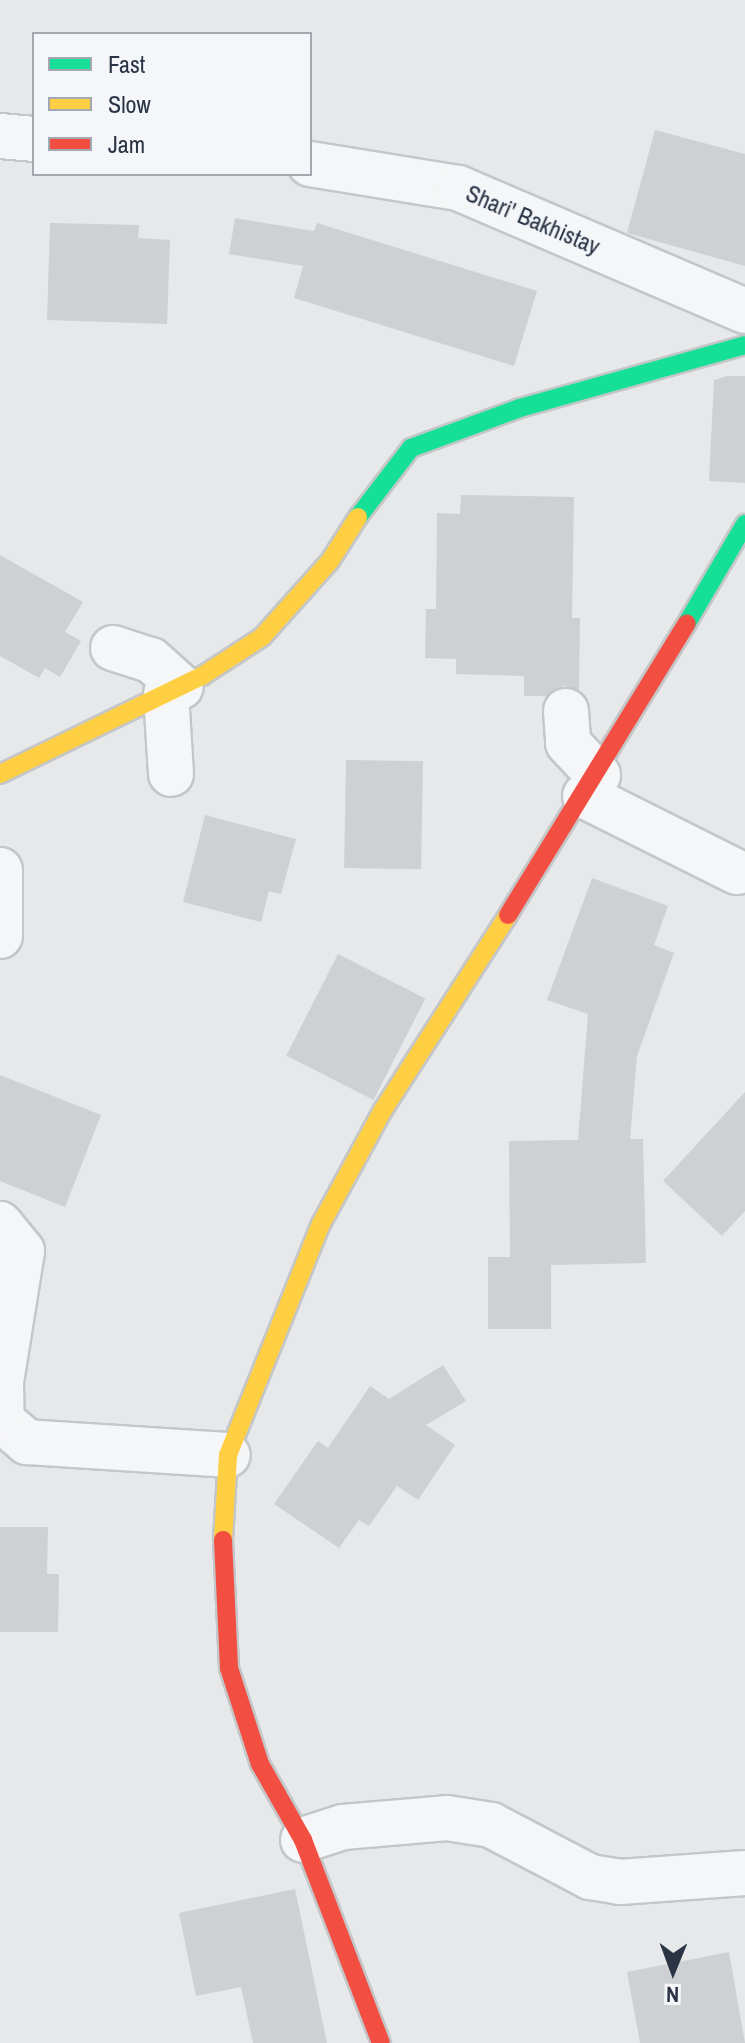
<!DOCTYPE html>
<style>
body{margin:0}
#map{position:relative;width:745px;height:2043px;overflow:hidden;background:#e6e8ea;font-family:"Archivo Narrow",sans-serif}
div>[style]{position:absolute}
.building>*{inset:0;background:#ced0d3;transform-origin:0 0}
.roads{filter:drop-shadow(2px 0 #c4c6c8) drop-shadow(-2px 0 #c4c6c8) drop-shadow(0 2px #c4c6c8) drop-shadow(0 -2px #c4c6c8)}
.street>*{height:44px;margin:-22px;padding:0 22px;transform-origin:22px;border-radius:22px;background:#f5f6f7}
.fast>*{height:18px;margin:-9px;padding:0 9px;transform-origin:9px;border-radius:9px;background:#16e098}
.slow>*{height:18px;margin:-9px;padding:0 9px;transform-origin:9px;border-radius:9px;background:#ffcf43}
.jam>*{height:18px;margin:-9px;padding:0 9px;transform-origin:9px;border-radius:9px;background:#f24e42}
span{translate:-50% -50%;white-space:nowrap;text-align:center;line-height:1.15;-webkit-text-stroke:6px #f4f6f9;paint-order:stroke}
.street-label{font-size:24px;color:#2b3445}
.legend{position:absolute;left:32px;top:32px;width:280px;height:144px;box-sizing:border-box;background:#f4f6f9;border:2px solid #a4a8b1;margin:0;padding:10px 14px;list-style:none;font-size:24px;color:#2b3445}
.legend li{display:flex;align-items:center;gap:16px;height:40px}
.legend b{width:40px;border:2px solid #a4a8b1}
.north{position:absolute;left:633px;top:1931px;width:80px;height:80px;-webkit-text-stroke:6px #f4f6f9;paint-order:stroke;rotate:181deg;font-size:22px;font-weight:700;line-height:32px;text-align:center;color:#2b3445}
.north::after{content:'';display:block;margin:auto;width:28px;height:36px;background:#2b3445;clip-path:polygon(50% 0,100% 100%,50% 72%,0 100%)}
</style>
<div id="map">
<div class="building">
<div style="clip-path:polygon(655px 130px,745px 154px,745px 266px,627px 233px)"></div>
<div style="clip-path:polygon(235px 218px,314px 231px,317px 223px,537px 291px,514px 366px,294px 298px,303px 266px,229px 254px)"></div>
<div style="clip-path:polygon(50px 223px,139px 225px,138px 238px,170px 240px,167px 324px,47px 320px)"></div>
<div style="clip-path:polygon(727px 376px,745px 376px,745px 483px,709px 481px,714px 380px)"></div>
<div style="clip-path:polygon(461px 495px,574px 497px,572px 618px,580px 618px,579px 690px,564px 686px,547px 696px,524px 696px,524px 676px,456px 674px,456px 659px,425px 658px,426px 609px,436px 609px,437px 513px,460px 514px)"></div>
<div style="clip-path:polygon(0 555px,83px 602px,65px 632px,81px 641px,60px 677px,45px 668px,39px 678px,0 656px)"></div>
<div style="left:346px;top:760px;width:77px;height:108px;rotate:1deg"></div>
<div style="clip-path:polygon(205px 815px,296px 839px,281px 894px,269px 891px,261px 922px,183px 902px)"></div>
<div style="clip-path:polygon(592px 878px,668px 906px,654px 945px,674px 953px,637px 1056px,630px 1139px,643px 1139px,646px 1263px,551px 1265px,551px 1329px,488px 1329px,488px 1257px,510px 1257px,509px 1141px,578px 1140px,588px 1014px,547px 1000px)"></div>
<div style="left:338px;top:954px;width:98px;height:114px;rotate:27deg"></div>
<div style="clip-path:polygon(0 1075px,101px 1115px,65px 1207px,0 1181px)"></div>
<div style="clip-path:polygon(745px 1092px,745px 1211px,722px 1236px,663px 1181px)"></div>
<div style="clip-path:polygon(443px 1365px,466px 1401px,426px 1425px,455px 1445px,418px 1500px,397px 1486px,369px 1526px,359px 1520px,339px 1548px,274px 1504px,318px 1441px,328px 1448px,370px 1386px,389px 1399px)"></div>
<div style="clip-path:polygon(0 1527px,48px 1527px,47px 1574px,59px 1574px,58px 1632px,0 1632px)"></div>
<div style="clip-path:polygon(295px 1889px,327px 2043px,253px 2043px,241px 1987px,196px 1996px,179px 1913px)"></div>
<div style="clip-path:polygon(729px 1952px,745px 2043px,640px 2043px,627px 1972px)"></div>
</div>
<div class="roads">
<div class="street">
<div style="left:0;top:136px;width:34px;rotate:5deg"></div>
<div style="left:310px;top:164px;width:150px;rotate:9.2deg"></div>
<div style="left:458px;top:188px;width:312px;rotate:23.2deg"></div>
<div style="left:113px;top:648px;width:40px;rotate:18deg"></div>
<div style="left:151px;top:660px;width:40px;rotate:42deg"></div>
<div style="left:166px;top:694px;width:80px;rotate:86.4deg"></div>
<div style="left:566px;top:711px;width:32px;rotate:86deg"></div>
<div style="left:568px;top:743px;width:44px;rotate:46.8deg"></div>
<div style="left:585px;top:796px;width:170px;rotate:26.6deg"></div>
<div style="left:0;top:870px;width:66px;rotate:90deg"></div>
<div style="left:0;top:1224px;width:35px;rotate:51deg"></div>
<div style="left:22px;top:1251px;width:133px;rotate:99.1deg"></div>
<div style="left:1px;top:1382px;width:39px;rotate:89deg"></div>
<div style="left:2px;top:1421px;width:33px;rotate:40deg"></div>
<div style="left:27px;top:1442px;width:201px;rotate:3.7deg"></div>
<div style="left:303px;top:1840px;width:42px;rotate:-18deg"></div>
<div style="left:343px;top:1827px;width:104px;rotate:-4.9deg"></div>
<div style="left:447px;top:1818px;width:45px;rotate:9deg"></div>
<div style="left:491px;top:1825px;width:112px;rotate:27.7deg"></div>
<div style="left:590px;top:1877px;width:30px;rotate:9deg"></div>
<div style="left:620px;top:1882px;width:125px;rotate:-4.1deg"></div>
</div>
<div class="fast">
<div style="left:358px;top:517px;width:87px;rotate:-52.5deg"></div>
<div style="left:411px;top:448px;width:116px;rotate:-20.2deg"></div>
<div style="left:520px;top:408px;width:234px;rotate:-15.6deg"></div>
<div style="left:687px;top:623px;width:115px;rotate:-59.6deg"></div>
</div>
<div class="slow">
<div style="left:0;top:774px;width:225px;rotate:-25.9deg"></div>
<div style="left:202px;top:676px;width:72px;rotate:-33deg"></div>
<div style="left:262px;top:637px;width:102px;rotate:-48.2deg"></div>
<div style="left:330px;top:561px;width:52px;rotate:-57.5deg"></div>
<div style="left:223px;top:1540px;width:85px;rotate:-86.6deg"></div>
<div style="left:228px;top:1455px;width:249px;rotate:-68.1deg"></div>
<div style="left:321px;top:1224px;width:130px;rotate:-61.5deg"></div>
<div style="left:383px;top:1110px;width:232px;rotate:-57.3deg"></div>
</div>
<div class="jam">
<div style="left:508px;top:915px;width:342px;rotate:-58.5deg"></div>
<div style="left:223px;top:1540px;width:128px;rotate:87.3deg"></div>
<div style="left:229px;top:1668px;width:101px;rotate:72.1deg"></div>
<div style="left:260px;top:1764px;width:87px;rotate:60.5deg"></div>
<div style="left:303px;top:1840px;width:217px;rotate:69deg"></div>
</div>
</div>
<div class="street-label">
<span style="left:533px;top:220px;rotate:23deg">Shari' Bakhistay</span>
</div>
<ul class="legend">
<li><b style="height:10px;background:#16e098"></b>Fast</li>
<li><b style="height:10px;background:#ffcf43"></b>Slow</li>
<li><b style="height:10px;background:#f24e42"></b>Jam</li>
</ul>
<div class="north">N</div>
</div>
